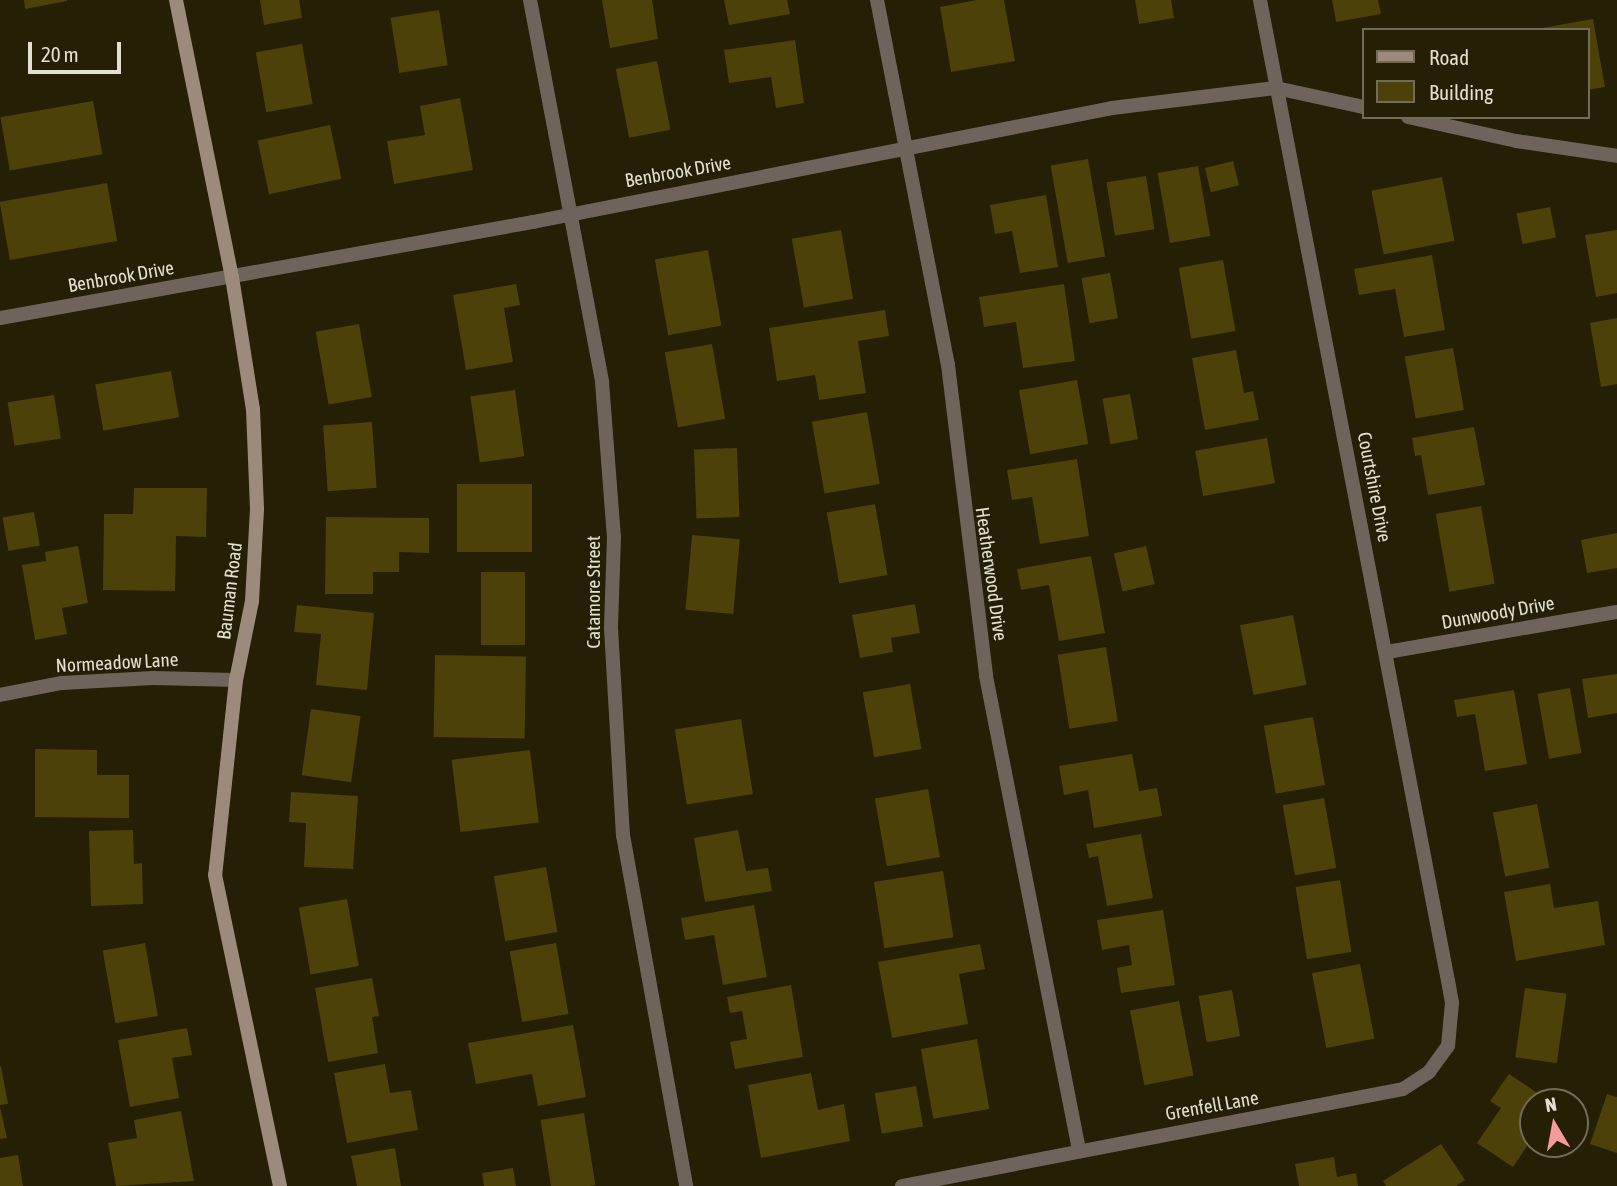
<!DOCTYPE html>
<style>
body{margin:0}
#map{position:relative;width:1617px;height:1186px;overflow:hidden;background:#251f05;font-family:"Asap Condensed",sans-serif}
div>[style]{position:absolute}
.building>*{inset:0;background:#4c4109;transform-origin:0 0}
.street>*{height:14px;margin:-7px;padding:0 7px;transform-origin:7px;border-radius:7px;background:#6f645b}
.secondary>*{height:14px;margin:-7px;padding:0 7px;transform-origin:7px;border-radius:7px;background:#9c8b7d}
span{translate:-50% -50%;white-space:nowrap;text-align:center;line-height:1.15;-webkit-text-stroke:5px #251f05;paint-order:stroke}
.street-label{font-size:19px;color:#e3e0d1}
.legend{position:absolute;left:1362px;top:28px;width:228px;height:91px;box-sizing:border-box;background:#251f05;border:2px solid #716c57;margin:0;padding:9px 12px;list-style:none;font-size:21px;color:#e3e0d1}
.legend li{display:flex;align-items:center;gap:14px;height:35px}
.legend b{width:35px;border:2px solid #716c57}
.north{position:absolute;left:1519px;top:1088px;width:70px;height:70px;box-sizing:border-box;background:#251f05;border:2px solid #716c57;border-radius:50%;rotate:350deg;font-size:19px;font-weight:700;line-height:28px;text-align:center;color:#e3e0d1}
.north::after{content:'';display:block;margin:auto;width:24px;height:32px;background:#f59b9b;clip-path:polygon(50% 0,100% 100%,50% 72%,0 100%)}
.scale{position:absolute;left:28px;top:42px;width:93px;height:32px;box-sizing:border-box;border:4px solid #e3e0d1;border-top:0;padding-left:9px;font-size:21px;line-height:24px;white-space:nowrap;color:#e3e0d1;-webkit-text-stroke:5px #251f05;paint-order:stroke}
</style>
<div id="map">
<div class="building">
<div style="clip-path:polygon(24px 0,67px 0,67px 1px,25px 9px)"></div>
<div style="clip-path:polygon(260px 0,299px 0,302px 18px,264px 25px)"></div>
<div style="clip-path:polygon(602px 0,652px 0,658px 39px,610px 48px)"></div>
<div style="clip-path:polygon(724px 0,787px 0,790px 14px,729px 25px)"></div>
<div style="clip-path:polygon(977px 0,1004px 0,1015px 61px,951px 72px,940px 7px)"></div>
<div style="clip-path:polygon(1135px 0,1171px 0,1174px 18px,1139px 24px)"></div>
<div style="clip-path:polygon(1332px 0,1378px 0,1381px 14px,1336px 22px)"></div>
<div style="left:439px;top:10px;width:56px;height:49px;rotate:81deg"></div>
<div style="clip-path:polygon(1593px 19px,1605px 87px,1587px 90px,1587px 30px,1542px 28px)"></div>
<div style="clip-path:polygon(795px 40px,804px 103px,776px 108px,771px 77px,729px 83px,724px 50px)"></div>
<div style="left:302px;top:44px;width:61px;height:47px;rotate:80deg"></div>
<div style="left:657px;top:61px;width:70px;height:42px;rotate:79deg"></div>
<div style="clip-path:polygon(460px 98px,473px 170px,394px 184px,387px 141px,425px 135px,420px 106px)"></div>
<div style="left:93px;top:101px;width:54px;height:94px;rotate:80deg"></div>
<div style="left:330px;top:125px;width:55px;height:74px;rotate:78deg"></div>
<div style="left:1088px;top:159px;width:99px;height:38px;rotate:80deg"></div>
<div style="left:1233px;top:161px;width:25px;height:29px;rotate:76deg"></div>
<div style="left:1198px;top:166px;width:71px;height:41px;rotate:80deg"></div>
<div style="left:1146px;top:176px;width:54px;height:40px;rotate:81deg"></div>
<div style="left:1442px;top:177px;width:65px;height:72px;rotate:79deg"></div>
<div style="left:107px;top:183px;width:59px;height:109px;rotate:80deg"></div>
<div style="clip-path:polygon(1046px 195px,1058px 267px,1020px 273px,1012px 231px,995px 234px,990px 205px)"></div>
<div style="left:1550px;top:207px;width:31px;height:34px;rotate:79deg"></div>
<div style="left:841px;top:230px;width:70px;height:50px;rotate:80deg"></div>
<div style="clip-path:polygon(1617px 230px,1617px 293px,1596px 297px,1585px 235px)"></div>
<div style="left:708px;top:250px;width:77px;height:54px;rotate:80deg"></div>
<div style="clip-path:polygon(1432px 255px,1445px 330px,1404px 337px,1395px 289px,1359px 295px,1354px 269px)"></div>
<div style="left:1223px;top:260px;width:72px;height:45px;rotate:80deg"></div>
<div style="left:1110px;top:273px;width:46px;height:29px;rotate:80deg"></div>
<div style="clip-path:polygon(516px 284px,520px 305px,504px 308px,513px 362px,466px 370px,453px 295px)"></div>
<div style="clip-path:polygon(1064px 284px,1075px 361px,1023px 368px,1016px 322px,984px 327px,979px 297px)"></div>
<div style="clip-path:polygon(885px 310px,889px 336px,858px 341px,866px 393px,819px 400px,815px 375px,777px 381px,769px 328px)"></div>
<div style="clip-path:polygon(1617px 318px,1617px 384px,1601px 387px,1590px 323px)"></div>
<div style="left:359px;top:324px;width:74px;height:44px;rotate:80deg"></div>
<div style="left:712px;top:344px;width:76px;height:48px;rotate:80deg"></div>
<div style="left:1453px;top:348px;width:63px;height:49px;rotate:80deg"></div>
<div style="clip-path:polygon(1236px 350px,1244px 393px,1253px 391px,1259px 420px,1205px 430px,1192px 358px)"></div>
<div style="left:171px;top:371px;width:47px;height:77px;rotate:80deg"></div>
<div style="left:1077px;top:380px;width:65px;height:59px;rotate:80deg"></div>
<div style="left:515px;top:390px;width:67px;height:45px;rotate:82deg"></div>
<div style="left:1130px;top:394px;width:46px;height:28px;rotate:80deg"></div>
<div style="left:54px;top:395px;width:44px;height:47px;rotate:81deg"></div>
<div style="left:867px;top:412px;width:73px;height:56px;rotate:80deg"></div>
<div style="left:372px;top:422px;width:66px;height:49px;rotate:86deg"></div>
<div style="clip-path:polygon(1474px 427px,1485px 485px,1428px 495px,1421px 455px,1415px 456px,1412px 438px)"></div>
<div style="left:1267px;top:438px;width:46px;height:73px;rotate:80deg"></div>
<div style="left:737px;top:448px;width:69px;height:43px;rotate:88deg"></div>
<div style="clip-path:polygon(1077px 459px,1089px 536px,1040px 544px,1032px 497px,1012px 500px,1007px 470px)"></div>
<div style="left:532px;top:484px;width:68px;height:75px;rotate:90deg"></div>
<div style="clip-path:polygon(134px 488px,207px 488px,206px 537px,176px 536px,175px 591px,103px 590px,104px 514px,133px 514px)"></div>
<div style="left:875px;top:504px;width:72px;height:49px;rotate:80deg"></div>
<div style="left:1481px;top:506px;width:79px;height:46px;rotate:80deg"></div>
<div style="left:34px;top:512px;width:34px;height:32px;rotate:80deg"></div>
<div style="clip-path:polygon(326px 517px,429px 518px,429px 553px,399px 552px,399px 572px,373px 572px,373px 594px,325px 594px)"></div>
<div style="clip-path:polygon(1617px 533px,1617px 568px,1587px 573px,1581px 540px)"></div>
<div style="left:692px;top:535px;width:48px;height:75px;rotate:5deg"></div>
<div style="clip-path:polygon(78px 546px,88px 603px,62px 608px,67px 634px,35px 640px,22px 565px,46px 561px,45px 552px)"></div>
<div style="left:1146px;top:546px;width:39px;height:33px;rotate:77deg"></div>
<div style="clip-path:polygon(1091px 556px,1105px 633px,1059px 641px,1049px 585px,1021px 590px,1017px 569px)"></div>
<div style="left:481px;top:572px;width:44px;height:73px"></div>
<div style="clip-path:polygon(915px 604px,920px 633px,891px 638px,893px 652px,860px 658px,852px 615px)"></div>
<div style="clip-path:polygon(297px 605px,374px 613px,367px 690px,316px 685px,321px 634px,294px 632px)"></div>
<div style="left:1293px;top:615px;width:71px;height:54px;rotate:79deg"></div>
<div style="left:1106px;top:647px;width:75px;height:49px;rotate:81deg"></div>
<div style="left:435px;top:655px;width:91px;height:82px;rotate:1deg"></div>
<div style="clip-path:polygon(1617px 674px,1617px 713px,1588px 718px,1582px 679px)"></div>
<div style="left:910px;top:684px;width:66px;height:48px;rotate:80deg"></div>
<div style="left:1570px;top:688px;width:66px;height:33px;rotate:80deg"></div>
<div style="clip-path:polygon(1514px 690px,1527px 764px,1485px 771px,1475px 714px,1457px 717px,1454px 700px)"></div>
<div style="left:311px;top:709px;width:50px;height:67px;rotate:8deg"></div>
<div style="left:1313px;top:717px;width:69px;height:50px;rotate:80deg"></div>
<div style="left:741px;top:719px;width:76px;height:67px;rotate:81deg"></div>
<div style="clip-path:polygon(35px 749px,97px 750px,97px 775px,129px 775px,129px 818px,35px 817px)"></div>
<div style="left:530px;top:750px;width:73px;height:79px;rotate:83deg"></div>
<div style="clip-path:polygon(1132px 754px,1139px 791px,1157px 788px,1162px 816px,1094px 828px,1088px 790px,1064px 795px,1059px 766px)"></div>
<div style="left:928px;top:789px;width:69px;height:54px;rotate:80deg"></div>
<div style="clip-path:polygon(291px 792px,358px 796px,353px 869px,304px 867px,306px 823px,289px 822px)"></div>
<div style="left:1324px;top:798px;width:71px;height:42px;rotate:80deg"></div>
<div style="left:1537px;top:804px;width:65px;height:45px;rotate:79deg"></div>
<div style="clip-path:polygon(133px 830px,134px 864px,142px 863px,143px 904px,91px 906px,89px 831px)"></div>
<div style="clip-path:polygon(738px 830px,746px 871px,768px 868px,772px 891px,705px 902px,694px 838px)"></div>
<div style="clip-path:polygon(1141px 834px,1153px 898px,1107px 906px,1098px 856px,1089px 858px,1086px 844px)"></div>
<div style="left:546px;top:867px;width:66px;height:53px;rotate:80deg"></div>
<div style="left:943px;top:871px;width:67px;height:70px;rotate:81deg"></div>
<div style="left:1340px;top:880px;width:73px;height:45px;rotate:81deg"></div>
<div style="clip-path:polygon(1550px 884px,1554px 908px,1598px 901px,1605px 945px,1516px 961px,1504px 892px)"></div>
<div style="left:347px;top:899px;width:68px;height:49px;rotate:80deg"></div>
<div style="clip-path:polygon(754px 905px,767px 977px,723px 985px,714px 935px,685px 940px,681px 918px)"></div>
<div style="clip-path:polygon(1163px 910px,1175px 985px,1121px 993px,1117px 968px,1132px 965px,1129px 945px,1102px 950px,1097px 920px)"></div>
<div style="left:145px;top:943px;width:74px;height:43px;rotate:80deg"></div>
<div style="left:556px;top:943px;width:72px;height:47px;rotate:80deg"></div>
<div style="clip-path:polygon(980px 944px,985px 969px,959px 974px,968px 1024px,892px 1038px,878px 962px)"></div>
<div style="left:1360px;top:964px;width:76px;height:49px;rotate:79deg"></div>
<div style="clip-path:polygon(372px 978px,379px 1016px,372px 1017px,378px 1053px,328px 1062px,315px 988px)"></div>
<div style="clip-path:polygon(791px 985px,803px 1057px,735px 1069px,730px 1042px,747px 1039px,742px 1011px,730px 1013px,727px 997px)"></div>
<div style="left:1525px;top:988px;width:42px;height:70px;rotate:8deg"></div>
<div style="left:1232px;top:990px;width:47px;height:34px;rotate:80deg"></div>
<div style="left:1179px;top:1001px;width:76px;height:50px;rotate:79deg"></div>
<div style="clip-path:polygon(573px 1025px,586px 1097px,538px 1106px,532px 1074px,476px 1084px,468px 1043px)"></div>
<div style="clip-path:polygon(187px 1028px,192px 1055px,172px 1058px,179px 1098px,130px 1107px,118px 1040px)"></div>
<div style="left:977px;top:1039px;width:71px;height:57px;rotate:80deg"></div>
<div style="clip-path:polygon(385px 1064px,390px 1093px,411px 1090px,418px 1130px,347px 1143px,334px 1073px)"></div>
<div style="clip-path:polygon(1px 1066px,8px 1104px,0 1105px,0 1067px)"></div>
<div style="clip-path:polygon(811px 1073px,818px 1110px,844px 1104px,850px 1141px,761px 1158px,748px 1085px)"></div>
<div style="clip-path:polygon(1509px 1074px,1551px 1102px,1533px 1102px,1533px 1137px,1513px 1167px,1477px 1143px,1501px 1108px,1490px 1101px)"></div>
<div style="left:916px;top:1086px;width:41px;height:42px;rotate:80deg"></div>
<div style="clip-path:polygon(1607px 1094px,1617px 1097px,1617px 1153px,1590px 1144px)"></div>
<div style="clip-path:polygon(0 1107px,7px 1138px,0 1139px)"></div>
<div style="clip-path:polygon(181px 1111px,194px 1181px,116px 1186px,108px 1143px,137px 1138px,134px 1120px)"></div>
<div style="left:584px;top:1113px;width:73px;height:44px;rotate:81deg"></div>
<div style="clip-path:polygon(1441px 1144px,1465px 1180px,1456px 1186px,1386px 1186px,1383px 1181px)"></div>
<div style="clip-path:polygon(395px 1148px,401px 1186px,357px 1186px,351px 1156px)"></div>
<div style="clip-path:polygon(18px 1155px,23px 1186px,0 1186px,0 1158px)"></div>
<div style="clip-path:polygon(1334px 1157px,1337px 1177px,1356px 1173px,1358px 1186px,1299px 1186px,1295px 1164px)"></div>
<div style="clip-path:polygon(513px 1168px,516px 1186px,484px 1186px,482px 1173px)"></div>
</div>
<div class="street">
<div style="left:530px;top:0;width:389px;rotate:79.3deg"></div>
<div style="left:602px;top:382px;width:155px;rotate:85.6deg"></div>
<div style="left:614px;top:537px;width:91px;rotate:91.9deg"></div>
<div style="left:611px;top:628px;width:207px;rotate:86.7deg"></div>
<div style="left:623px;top:835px;width:357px;rotate:79.8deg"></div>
<div style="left:877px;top:0;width:372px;rotate:79deg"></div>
<div style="left:948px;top:365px;width:313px;rotate:83deg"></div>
<div style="left:986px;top:676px;width:484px;rotate:78.9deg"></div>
<div style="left:1408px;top:117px;width:111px;rotate:12.5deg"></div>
<div style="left:1516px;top:141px;width:102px;rotate:8.4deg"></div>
<div style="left:0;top:318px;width:542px;rotate:-10.21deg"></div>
<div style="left:533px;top:222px;width:590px;rotate:-11.14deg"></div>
<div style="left:1112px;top:108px;width:165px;rotate:-7deg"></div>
<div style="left:1276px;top:88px;width:89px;rotate:12.3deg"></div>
<div style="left:1387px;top:652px;width:233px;rotate:-9.9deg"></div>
<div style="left:0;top:695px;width:63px;rotate:-11deg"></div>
<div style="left:62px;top:683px;width:91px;rotate:-3.1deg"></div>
<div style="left:153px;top:678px;width:83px;rotate:1.4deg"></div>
<div style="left:902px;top:1186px;width:510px;rotate:-10.96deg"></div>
<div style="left:1403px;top:1089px;width:31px;rotate:-33deg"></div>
<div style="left:1429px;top:1072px;width:32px;rotate:-54deg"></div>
<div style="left:1448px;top:1046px;width:43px;rotate:-84.7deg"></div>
<div style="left:1452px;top:1003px;width:22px;rotate:-100deg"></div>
<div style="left:1448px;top:981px;width:999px;rotate:-100.85deg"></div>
</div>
<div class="secondary">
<div style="left:176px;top:0;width:283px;rotate:78.6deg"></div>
<div style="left:232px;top:277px;width:134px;rotate:81deg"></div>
<div style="left:253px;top:409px;width:100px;rotate:87.7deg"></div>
<div style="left:257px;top:509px;width:92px;rotate:93.1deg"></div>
<div style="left:252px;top:601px;width:81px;rotate:101.4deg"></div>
<div style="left:236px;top:680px;width:196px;rotate:96.1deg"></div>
<div style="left:215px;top:875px;width:318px;rotate:78.2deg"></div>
</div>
<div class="street-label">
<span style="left:678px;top:172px;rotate:-10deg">Benbrook Drive</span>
<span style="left:121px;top:277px;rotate:-10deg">Benbrook Drive</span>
<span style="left:1374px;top:487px;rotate:79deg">Courtshire Drive</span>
<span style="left:991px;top:574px;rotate:82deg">Heatherwood Drive</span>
<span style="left:230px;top:591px;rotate:-83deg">Bauman Road</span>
<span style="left:594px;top:592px;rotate:-90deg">Catamore Street</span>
<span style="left:1498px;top:613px;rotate:-10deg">Dunwoody Drive</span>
<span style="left:117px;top:663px;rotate:-3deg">Normeadow Lane</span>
<span style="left:1212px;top:1106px;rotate:-10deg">Grenfell Lane</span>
</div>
<ul class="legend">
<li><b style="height:9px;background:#9c8b7d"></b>Road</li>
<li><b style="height:19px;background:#4c4109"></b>Building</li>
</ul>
<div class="north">N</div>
<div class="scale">20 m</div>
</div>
